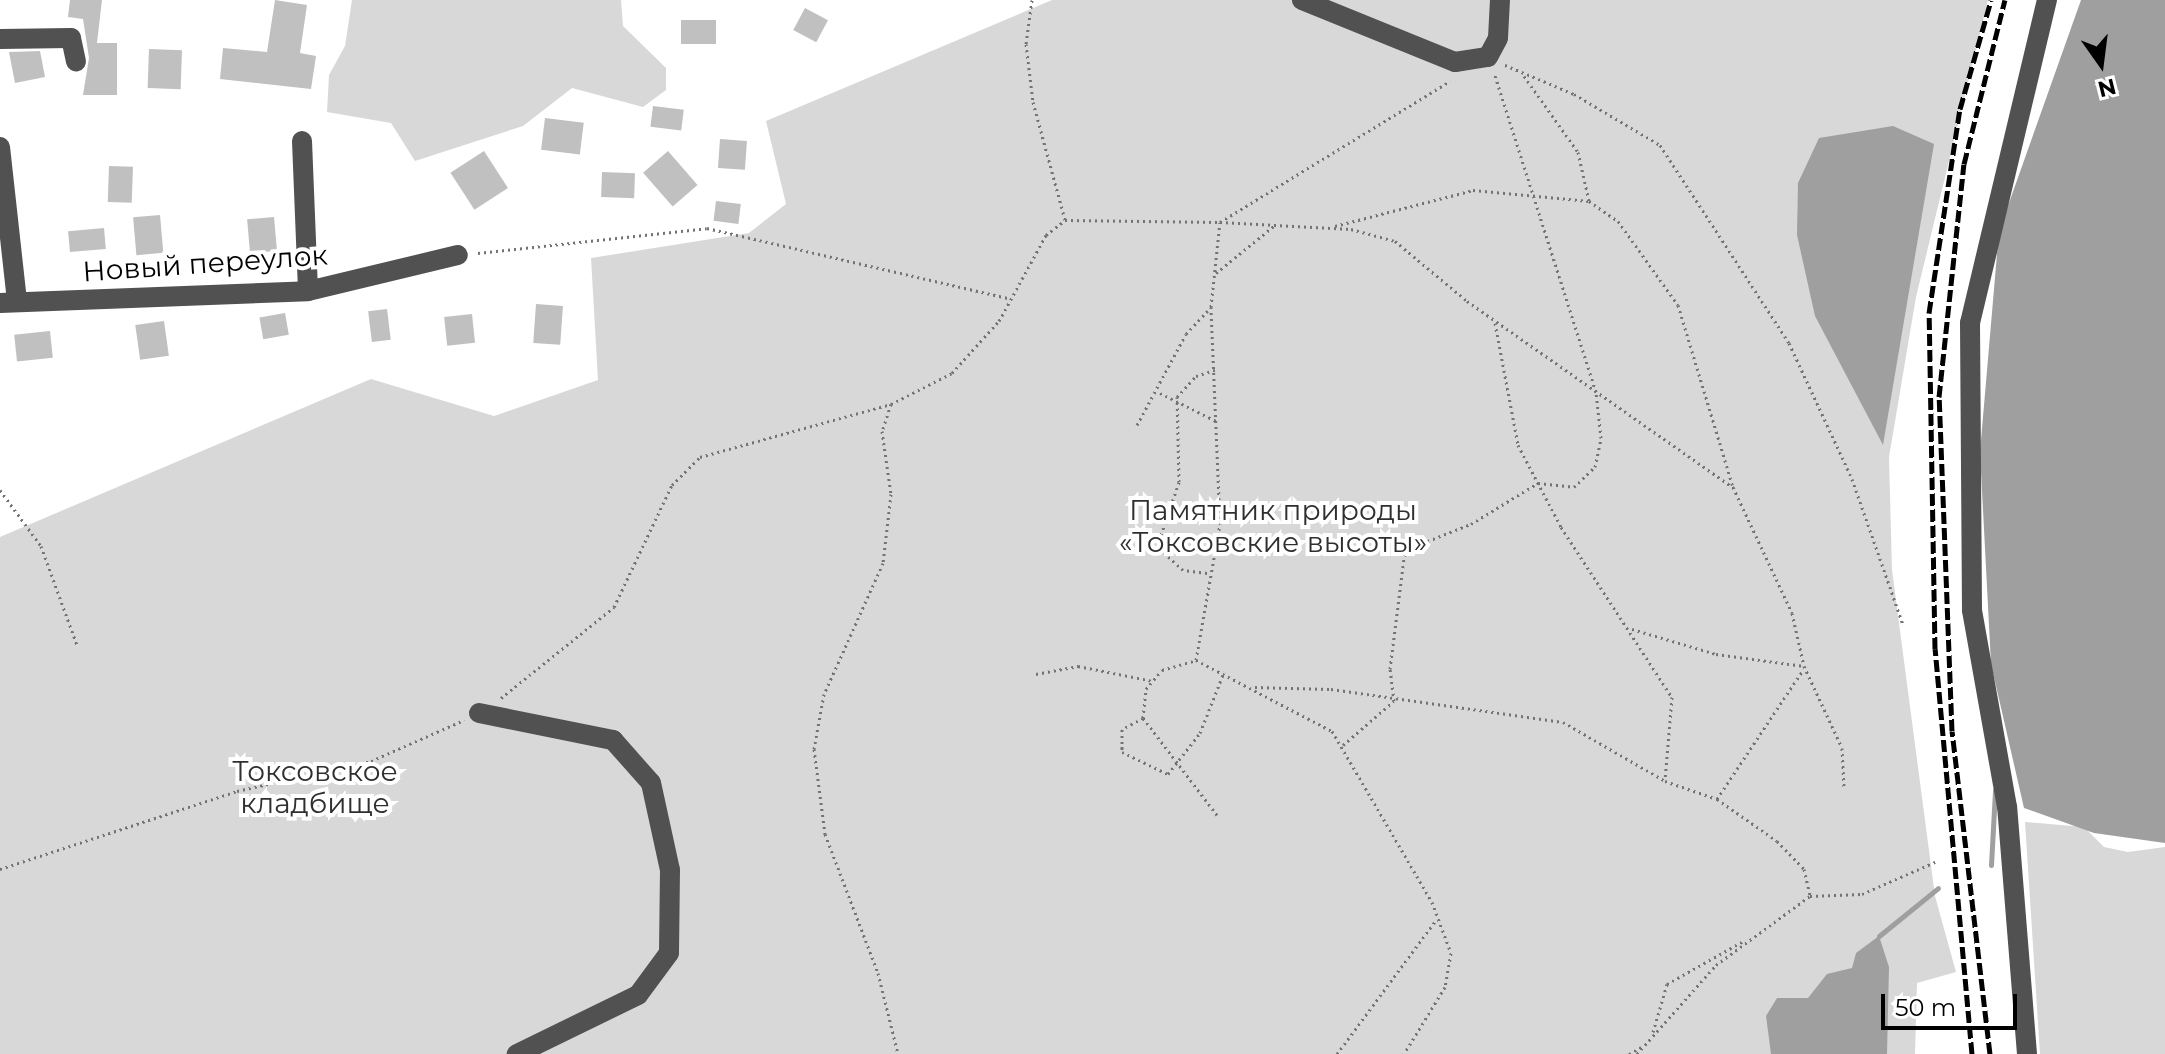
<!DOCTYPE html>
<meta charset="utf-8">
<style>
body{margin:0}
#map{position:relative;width:2165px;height:1054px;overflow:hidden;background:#fff;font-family:Montserrat,sans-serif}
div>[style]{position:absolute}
.green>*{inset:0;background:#d8d8d8}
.water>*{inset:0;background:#9f9f9f}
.stream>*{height:5px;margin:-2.5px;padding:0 2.5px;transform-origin:2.5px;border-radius:2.5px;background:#9f9f9f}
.building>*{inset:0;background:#c0c0c0;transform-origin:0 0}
.path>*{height:3px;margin-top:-1.5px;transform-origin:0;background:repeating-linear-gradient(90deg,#737373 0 2px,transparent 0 6px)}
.minor>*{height:20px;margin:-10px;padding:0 10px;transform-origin:10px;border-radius:10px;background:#515151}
.rail>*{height:5px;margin-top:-2.5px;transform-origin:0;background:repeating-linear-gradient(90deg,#000 0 12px,transparent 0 16px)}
span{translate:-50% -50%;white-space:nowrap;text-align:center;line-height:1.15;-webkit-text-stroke:8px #fff;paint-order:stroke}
.street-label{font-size:28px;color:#000}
.park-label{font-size:28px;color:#2f2f2f}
.north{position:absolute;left:2061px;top:24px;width:80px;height:80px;-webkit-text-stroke:6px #fff;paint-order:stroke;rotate:166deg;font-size:22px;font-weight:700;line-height:32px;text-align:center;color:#000}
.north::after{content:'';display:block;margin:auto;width:28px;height:36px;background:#000;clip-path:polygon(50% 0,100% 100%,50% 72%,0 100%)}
.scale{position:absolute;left:1881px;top:994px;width:136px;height:36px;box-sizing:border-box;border:4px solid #000;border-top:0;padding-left:10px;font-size:24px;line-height:28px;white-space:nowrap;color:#000;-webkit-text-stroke:6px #fff;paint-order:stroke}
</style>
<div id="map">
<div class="green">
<div style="clip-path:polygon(352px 0,621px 0,623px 26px,666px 68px,666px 90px,643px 107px,572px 88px,523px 126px,415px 161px,391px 123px,327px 112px,329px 75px,345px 46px)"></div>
<div style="clip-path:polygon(1052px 0,1988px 0,1916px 297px,1889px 457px,1892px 570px,1935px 896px,1956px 972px,1917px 983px,1915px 1054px,0 1054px,0 537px,371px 379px,494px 416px,598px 380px,591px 258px,749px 233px,786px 204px,766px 121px)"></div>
<div style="clip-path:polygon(2025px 822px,2084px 827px,2104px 847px,2128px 852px,2165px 847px,2165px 1054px,2040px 1054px)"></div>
</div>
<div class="water">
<div style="clip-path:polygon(2081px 0,2165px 0,2165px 843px,2094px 833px,2024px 808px,1991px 664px,1980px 452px,1999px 231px)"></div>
<div style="clip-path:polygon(1893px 126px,1934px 144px,1883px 445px,1815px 316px,1797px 235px,1798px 183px,1819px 138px)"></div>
<div style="clip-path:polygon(1879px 936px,1889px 967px,1887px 1054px,1771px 1054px,1766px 1016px,1777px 998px,1808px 998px,1827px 974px,1852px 968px,1856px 953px)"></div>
</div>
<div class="stream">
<div style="left:1991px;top:865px;width:75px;rotate:-86.9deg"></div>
<div style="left:1879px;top:936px;width:76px;rotate:-39.1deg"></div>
</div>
<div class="building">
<div style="clip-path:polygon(70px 0,102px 0,97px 43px,117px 43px,117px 95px,83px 95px,89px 58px,83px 19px,68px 17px)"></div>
<div style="clip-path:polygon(275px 0,307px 5px,300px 53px,316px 56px,311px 89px,220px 79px,223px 48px,267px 52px)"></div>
<div style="left:805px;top:8px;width:26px;height:25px;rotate:28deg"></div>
<div style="left:681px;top:20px;width:35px;height:24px"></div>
<div style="left:149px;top:49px;width:33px;height:39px;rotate:2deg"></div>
<div style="clip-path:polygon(40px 51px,45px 77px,15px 83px,9px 52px)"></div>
<div style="left:653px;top:106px;width:31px;height:21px;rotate:7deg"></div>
<div style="left:545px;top:118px;width:39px;height:32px;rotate:7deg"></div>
<div style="left:720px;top:139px;width:27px;height:29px;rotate:4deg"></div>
<div style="left:484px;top:151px;width:44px;height:40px;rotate:57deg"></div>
<div style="left:668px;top:151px;width:45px;height:33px;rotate:49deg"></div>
<div style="left:109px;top:166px;width:24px;height:36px;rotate:2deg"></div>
<div style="left:602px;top:172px;width:33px;height:25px;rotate:2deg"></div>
<div style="left:716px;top:201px;width:25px;height:20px;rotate:7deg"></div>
<div style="left:160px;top:215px;width:38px;height:27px;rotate:85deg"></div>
<div style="left:274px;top:217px;width:34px;height:27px;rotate:85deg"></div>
<div style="left:104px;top:228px;width:21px;height:36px;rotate:85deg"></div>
<div style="left:536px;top:304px;width:27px;height:39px;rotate:4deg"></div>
<div style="left:387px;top:309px;width:31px;height:19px;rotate:83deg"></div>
<div style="left:285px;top:313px;width:22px;height:26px;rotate:80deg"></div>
<div style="left:472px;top:314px;width:29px;height:28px;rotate:84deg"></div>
<div style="left:164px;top:321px;width:35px;height:29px;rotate:82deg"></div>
<div style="left:50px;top:331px;width:27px;height:36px;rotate:84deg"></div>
</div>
<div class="path">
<div style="left:1032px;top:0;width:44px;rotate:97.8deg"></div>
<div style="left:1026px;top:44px;width:58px;rotate:83.1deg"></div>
<div style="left:1033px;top:102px;width:122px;rotate:74.8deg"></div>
<div style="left:1505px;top:65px;width:75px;rotate:22.8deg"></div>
<div style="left:1574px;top:94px;width:100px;rotate:30.7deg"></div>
<div style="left:1660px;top:145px;width:236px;rotate:56.9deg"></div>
<div style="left:1789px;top:343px;width:150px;rotate:65.1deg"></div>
<div style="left:1852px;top:479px;width:155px;rotate:70.7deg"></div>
<div style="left:1524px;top:76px;width:93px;rotate:54.6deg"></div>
<div style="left:1578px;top:152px;width:50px;rotate:77.3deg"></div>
<div style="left:1335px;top:226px;width:143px;rotate:-14.6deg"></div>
<div style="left:1473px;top:190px;width:117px;rotate:5.4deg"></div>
<div style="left:1589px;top:201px;width:35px;rotate:35deg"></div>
<div style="left:1618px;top:221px;width:103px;rotate:54.5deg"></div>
<div style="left:1678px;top:305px;width:190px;rotate:73.2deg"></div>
<div style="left:1733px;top:487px;width:139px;rotate:64.9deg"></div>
<div style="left:1792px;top:613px;width:54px;rotate:77.2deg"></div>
<div style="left:1804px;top:666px;width:90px;rotate:65.1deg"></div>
<div style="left:1842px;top:748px;width:40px;rotate:87.1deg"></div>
<div style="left:478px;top:253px;width:230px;rotate:-6.2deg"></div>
<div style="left:707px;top:228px;width:312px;rotate:13.1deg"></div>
<div style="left:1216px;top:273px;width:76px;rotate:-39.1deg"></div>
<div style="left:1495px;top:323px;width:124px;rotate:79.3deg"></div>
<div style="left:1518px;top:445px;width:93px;rotate:62.3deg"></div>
<div style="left:1561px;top:527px;width:203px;rotate:56.9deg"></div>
<div style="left:1672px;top:697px;width:84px;rotate:94.8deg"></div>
<div style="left:1160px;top:393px;width:63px;rotate:26.6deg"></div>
<div style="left:891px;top:404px;width:28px;rotate:108deg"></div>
<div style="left:882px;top:431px;width:64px;rotate:81.9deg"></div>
<div style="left:891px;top:494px;width:69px;rotate:96.6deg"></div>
<div style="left:883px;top:563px;width:144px;rotate:114.2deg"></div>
<div style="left:824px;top:694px;width:56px;rotate:100.3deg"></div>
<div style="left:814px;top:749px;width:86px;rotate:82.6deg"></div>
<div style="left:825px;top:834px;width:149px;rotate:69.1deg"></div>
<div style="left:878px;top:973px;width:83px;rotate:76.1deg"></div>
<div style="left:1137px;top:425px;width:103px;rotate:-61.7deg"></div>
<div style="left:1186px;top:334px;width:37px;rotate:-47deg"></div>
<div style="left:0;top:490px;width:69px;rotate:53.8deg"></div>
<div style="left:41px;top:546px;width:105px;rotate:70deg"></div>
<div style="left:1207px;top:573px;width:24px;rotate:-173deg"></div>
<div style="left:1183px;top:570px;width:27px;rotate:-138deg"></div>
<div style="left:1163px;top:552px;width:17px;rotate:-97deg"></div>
<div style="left:1161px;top:535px;width:56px;rotate:-71.2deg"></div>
<div style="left:1179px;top:482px;width:85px;rotate:-91.3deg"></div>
<div style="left:1177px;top:397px;width:28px;rotate:-48deg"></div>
<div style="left:1196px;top:376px;width:20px;rotate:-18deg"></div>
<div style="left:1632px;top:629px;width:88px;rotate:16.6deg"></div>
<div style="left:1716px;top:654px;width:89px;rotate:7.8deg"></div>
<div style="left:1196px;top:660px;width:138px;rotate:-80deg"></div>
<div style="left:1220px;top:524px;width:217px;rotate:-92.4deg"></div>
<div style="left:1211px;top:307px;width:85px;rotate:-84deg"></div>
<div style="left:1220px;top:222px;width:131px;rotate:3.1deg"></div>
<div style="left:1351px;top:229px;width:46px;rotate:15.3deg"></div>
<div style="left:1395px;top:241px;width:94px;rotate:39.8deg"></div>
<div style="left:1467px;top:301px;width:325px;rotate:35deg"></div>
<div style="left:1036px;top:674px;width:43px;rotate:-10.8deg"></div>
<div style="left:1078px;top:666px;width:76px;rotate:11.3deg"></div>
<div style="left:1255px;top:687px;width:76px;rotate:1.5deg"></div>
<div style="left:1331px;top:689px;width:234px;rotate:8.1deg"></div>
<div style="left:1563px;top:722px;width:118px;rotate:30deg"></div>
<div style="left:1665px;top:781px;width:55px;rotate:19.1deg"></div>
<div style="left:1717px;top:799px;width:73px;rotate:35deg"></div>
<div style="left:1777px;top:841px;width:39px;rotate:46deg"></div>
<div style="left:1804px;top:869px;width:28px;rotate:77deg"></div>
<div style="left:501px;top:698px;width:145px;rotate:-38.8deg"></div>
<div style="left:614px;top:607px;width:135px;rotate:-64.6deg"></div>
<div style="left:672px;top:485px;width:40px;rotate:-45deg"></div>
<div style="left:700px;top:457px;width:198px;rotate:-15.5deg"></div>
<div style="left:891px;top:404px;width:68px;rotate:-26.9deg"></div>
<div style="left:952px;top:373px;width:70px;rotate:-47.9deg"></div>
<div style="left:999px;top:321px;width:98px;rotate:-61.3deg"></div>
<div style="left:1046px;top:235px;width:24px;rotate:-38deg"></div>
<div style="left:1065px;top:220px;width:155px;rotate:0.7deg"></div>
<div style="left:1220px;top:222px;width:270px;rotate:-31.5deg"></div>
<div style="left:1143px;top:718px;width:24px;rotate:152deg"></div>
<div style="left:1122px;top:729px;width:23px;rotate:90deg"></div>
<div style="left:1122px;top:752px;width:51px;rotate:25.6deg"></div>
<div style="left:1168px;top:774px;width:52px;rotate:-52deg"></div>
<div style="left:1200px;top:733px;width:66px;rotate:-68.5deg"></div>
<div style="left:1343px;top:745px;width:67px;rotate:-40.8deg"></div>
<div style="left:1394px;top:701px;width:32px;rotate:-97deg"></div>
<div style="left:1390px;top:669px;width:120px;rotate:-82.8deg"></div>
<div style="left:1405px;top:550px;width:71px;rotate:-21.5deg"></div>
<div style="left:1471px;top:524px;width:79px;rotate:-31.5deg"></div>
<div style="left:1538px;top:483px;width:36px;rotate:6deg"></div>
<div style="left:1574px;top:487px;width:29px;rotate:-44deg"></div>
<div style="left:1595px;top:467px;width:30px;rotate:-78deg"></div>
<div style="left:1601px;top:438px;width:46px;rotate:-96.2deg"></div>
<div style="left:1596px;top:392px;width:333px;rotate:-107.7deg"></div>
<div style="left:1717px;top:799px;width:155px;rotate:-56.3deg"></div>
<div style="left:1217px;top:815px;width:122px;rotate:-127.3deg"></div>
<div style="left:1143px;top:718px;width:29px;rotate:-84deg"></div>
<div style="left:1146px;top:689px;width:25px;rotate:-50deg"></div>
<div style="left:1162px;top:670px;width:35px;rotate:-16deg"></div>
<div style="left:1196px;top:660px;width:153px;rotate:27.6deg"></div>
<div style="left:1332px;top:731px;width:198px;rotate:59.7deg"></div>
<div style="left:1432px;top:902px;width:54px;rotate:69.6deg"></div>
<div style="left:1451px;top:953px;width:35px;rotate:100deg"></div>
<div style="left:1445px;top:987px;width:79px;rotate:121.5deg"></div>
<div style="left:0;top:869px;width:250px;rotate:-18.2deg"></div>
<div style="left:237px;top:791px;width:137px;rotate:-12.6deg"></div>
<div style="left:371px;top:761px;width:102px;rotate:-23.8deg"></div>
<div style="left:1653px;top:1032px;width:50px;rotate:-73.7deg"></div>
<div style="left:1667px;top:984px;width:90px;rotate:-29.4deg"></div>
<div style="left:1337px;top:1054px;width:168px;rotate:-53.5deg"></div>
<div style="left:1629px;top:1054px;width:14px;rotate:-30deg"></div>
<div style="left:1637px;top:1054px;width:119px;rotate:-48.4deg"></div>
<div style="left:1716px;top:965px;width:117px;rotate:-36.3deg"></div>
<div style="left:1810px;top:896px;width:52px;rotate:-2.2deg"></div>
<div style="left:1862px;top:894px;width:80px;rotate:-23.7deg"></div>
</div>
<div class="minor">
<div style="left:1302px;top:0;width:165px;rotate:22.1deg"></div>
<div style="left:1455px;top:62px;width:33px;rotate:-9deg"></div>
<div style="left:1488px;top:57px;width:21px;rotate:-62deg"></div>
<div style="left:1498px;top:38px;width:38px;rotate:-87deg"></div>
<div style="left:0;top:39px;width:71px;rotate:-0.8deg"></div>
<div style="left:71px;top:38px;width:24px;rotate:78deg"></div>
<div style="left:302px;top:141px;width:150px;rotate:87.7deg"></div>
<div style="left:0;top:147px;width:156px;rotate:83.7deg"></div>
<div style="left:0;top:303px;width:308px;rotate:-2.2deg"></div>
<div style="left:308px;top:291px;width:154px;rotate:-13.5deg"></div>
<div style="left:479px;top:713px;width:137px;rotate:11.4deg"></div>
<div style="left:613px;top:740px;width:57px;rotate:48.5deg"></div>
<div style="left:651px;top:783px;width:89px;rotate:77.7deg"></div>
<div style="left:670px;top:870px;width:83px;rotate:90.7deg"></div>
<div style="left:669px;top:953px;width:52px;rotate:126.4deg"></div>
<div style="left:638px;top:995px;width:135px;rotate:154deg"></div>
<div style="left:2027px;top:1054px;width:248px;rotate:-94.6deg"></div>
<div style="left:2007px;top:807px;width:200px;rotate:-100.1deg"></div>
<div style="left:1972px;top:610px;width:287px;rotate:-90.4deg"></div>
<div style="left:1970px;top:323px;width:332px;rotate:-76.6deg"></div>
</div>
<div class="rail">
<div style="left:1972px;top:1054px;width:407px;rotate:-95.2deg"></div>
<div style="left:1935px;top:649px;width:336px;rotate:-91deg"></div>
<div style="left:1929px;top:313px;width:206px;rotate:-81.4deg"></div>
<div style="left:1960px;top:109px;width:113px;rotate:-74.1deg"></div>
<div style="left:1990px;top:1054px;width:325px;rotate:-96.7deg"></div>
<div style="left:1952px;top:731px;width:334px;rotate:-92.2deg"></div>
<div style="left:1939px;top:397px;width:234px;rotate:-83.9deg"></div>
<div style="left:1964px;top:164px;width:169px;rotate:-76deg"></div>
</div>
<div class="street-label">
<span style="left:205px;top:263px;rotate:-4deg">Новый переулок</span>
</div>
<div class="park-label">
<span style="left:1273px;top:526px">Памятник природы<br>«Токсовские высоты»</span>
<span style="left:315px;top:787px">Токсовское<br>кладбище</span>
</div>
<div class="north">N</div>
<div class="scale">50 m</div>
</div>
